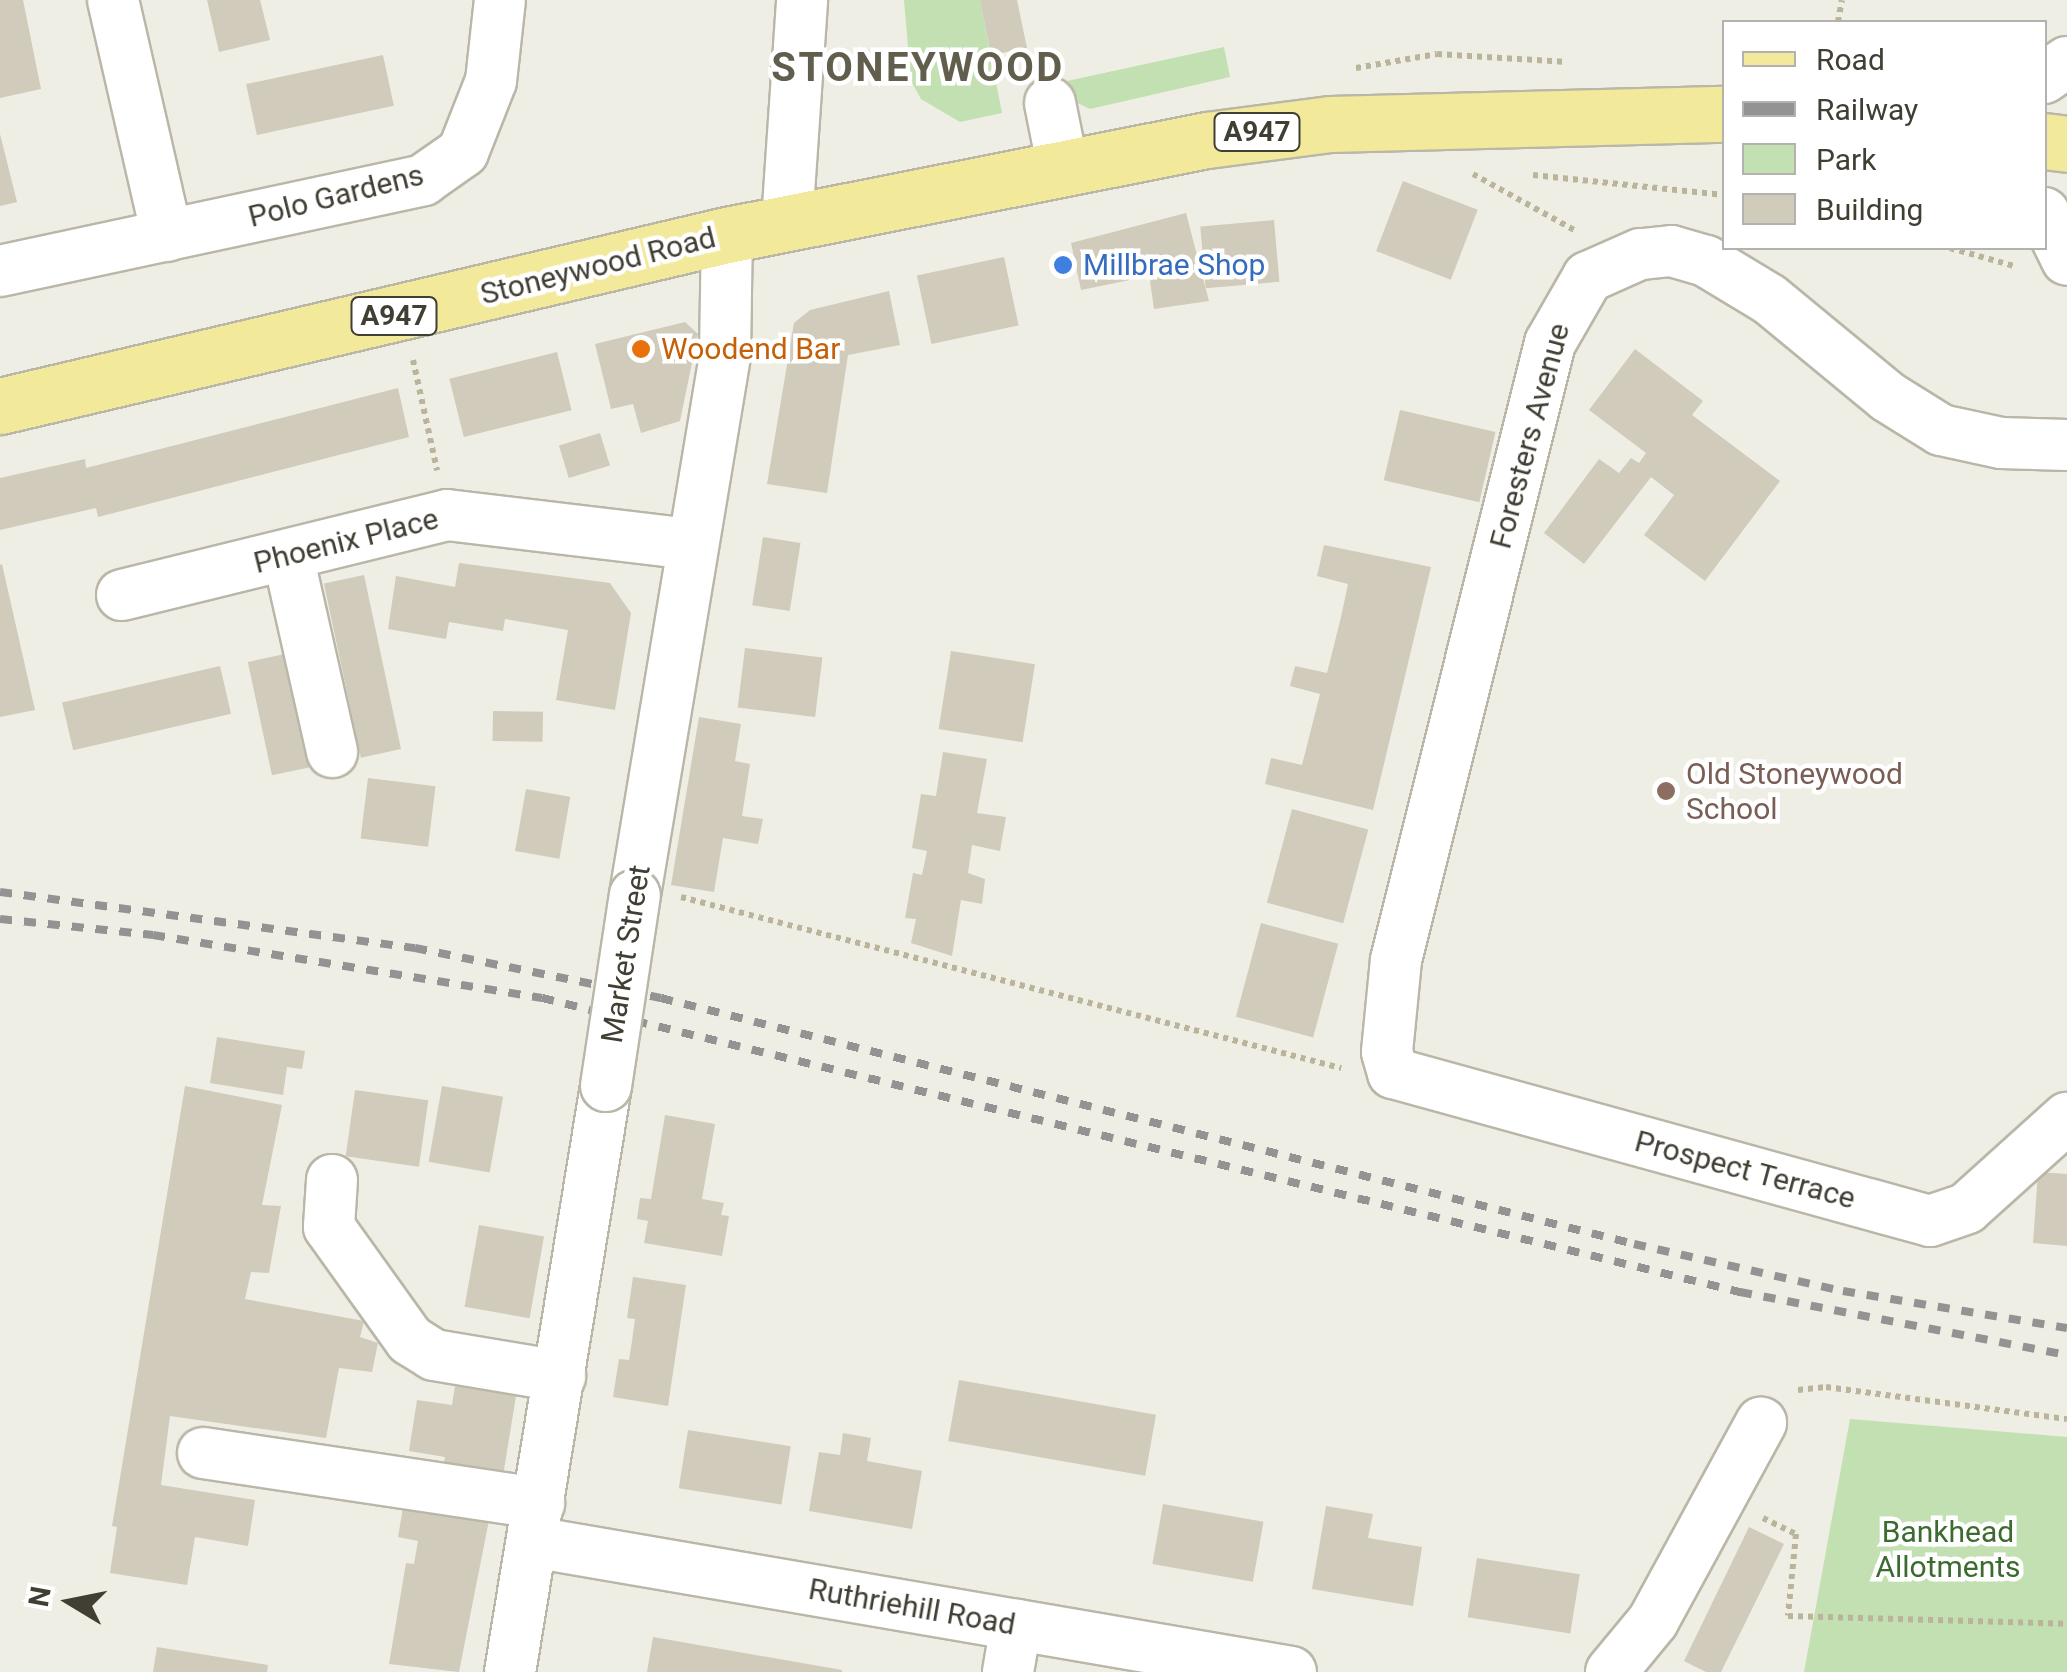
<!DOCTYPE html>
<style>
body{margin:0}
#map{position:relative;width:2067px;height:1672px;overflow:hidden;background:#efeee4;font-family:Roboto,sans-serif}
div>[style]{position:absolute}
.green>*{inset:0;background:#c2e0b1}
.building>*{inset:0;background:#d0cbbb;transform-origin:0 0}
.path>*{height:6px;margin-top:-3px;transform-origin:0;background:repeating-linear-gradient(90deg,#bab49a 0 5px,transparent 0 10px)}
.roads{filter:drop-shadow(2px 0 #bab7a8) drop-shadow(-2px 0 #bab7a8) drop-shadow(0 2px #bab7a8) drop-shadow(0 -2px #bab7a8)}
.minor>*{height:50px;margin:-25px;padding:0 25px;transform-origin:25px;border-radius:25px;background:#fff}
.major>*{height:55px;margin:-27.5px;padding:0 27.5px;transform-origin:27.5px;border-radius:27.5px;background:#f2e99a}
.rail>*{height:8px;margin-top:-4px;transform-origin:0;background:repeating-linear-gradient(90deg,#939393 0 12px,transparent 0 24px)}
.bridges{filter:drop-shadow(2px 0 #bab7a8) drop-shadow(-2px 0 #bab7a8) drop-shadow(0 2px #bab7a8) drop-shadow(0 -2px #bab7a8)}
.minor-bridge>*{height:50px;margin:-25px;padding:0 25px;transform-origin:25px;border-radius:25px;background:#fff}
.dots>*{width:28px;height:28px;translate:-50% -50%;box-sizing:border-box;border:5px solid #fff;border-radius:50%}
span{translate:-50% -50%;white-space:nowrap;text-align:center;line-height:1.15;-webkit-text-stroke:9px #fff;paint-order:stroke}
.shield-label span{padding:2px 8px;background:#fff;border:2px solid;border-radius:8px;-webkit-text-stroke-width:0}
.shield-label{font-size:28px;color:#413e34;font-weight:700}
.street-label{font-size:30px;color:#413e34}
.shop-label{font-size:30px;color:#366cbe}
.left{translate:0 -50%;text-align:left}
.food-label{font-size:30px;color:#c56008}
.education-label{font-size:30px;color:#785e54}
.park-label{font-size:30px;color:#3b6b2f}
.district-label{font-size:40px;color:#625e4d;font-weight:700;letter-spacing:2.5px}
.legend{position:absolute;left:1722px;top:20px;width:325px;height:230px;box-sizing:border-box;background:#fff;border:2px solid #b3b2ae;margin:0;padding:12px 18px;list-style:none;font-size:30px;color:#413e34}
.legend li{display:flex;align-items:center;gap:20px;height:50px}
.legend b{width:50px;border:2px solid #b3b2ae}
.north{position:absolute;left:20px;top:1552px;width:100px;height:100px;-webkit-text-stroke:8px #fff;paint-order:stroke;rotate:280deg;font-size:28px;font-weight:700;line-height:40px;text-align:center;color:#413e34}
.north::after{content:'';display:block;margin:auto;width:35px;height:45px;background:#413e34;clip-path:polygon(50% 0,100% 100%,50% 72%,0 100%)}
</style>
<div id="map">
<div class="green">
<div style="clip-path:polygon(904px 0,980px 0,1002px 113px,960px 122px,921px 99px,911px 81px)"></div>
<div style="clip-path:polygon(1224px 47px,1230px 77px,1090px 109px,1071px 100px,1067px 81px)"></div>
<div style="clip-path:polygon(1850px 1419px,2067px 1437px,2067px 1672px,1804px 1672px)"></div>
</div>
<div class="building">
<div style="clip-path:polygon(0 0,23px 0,41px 89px,0 98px)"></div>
<div style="clip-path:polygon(207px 0,260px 0,270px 40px,219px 52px)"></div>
<div style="clip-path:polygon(980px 0,1017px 0,1027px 48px,991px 55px)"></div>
<div style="left:383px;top:55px;width:52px;height:140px;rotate:78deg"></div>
<div style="clip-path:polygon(0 134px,17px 202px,0 206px)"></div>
<div style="left:1403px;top:181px;width:80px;height:75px;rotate:21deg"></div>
<div style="clip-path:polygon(1186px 213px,1209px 301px,1154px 309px,1150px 281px,1159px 274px,1081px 290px,1071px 243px)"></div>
<div style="left:1274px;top:220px;width:62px;height:74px;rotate:85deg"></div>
<div style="left:1004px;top:257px;width:70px;height:89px;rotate:78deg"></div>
<div style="clip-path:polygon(889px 291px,900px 345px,848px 355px,827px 493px,767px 484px,794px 323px,810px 310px)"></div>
<div style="clip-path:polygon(685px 322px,698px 334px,680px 421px,641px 433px,633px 404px,611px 409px,595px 344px)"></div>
<div style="clip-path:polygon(1635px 349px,1703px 401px,1692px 415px,1780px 481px,1705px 581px,1644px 535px,1674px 495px,1651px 477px,1584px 564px,1544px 533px,1599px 459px,1619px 473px,1631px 458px,1639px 463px,1646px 453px,1589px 410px)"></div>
<div style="left:557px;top:352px;width:60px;height:111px;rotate:76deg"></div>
<div style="clip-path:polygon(398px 388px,409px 437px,98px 517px,96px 508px,0 530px,0 478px,85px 459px,86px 468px)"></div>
<div style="left:1400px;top:410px;width:98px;height:72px;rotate:13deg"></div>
<div style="left:600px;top:433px;width:34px;height:43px;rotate:73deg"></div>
<div style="left:763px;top:537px;width:38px;height:69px;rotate:9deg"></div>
<div style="clip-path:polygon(1324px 545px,1431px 567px,1373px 810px,1265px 784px,1271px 758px,1302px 765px,1320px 694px,1290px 686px,1295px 666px,1327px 673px,1341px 617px,1348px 584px,1317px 576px)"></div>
<div style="clip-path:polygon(459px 563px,610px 583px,631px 613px,615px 710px,556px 700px,568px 630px,505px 619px,503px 631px,449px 622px,446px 639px,388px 629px,396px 576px,455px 587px)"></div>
<div style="clip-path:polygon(2px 564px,35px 710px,0 717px,0 565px)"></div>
<div style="left:364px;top:575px;width:178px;height:41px;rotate:78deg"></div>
<div style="left:745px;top:648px;width:78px;height:60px;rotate:7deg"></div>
<div style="left:951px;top:651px;width:85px;height:79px;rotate:9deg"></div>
<div style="left:285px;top:654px;width:116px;height:38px;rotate:78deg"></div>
<div style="left:220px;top:666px;width:49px;height:162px;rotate:77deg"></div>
<div style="left:493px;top:711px;width:50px;height:30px;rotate:1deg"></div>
<div style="clip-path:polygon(699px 717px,741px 724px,735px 761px,750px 764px,742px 816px,763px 819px,758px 844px,723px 838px,714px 892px,671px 885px)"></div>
<div style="clip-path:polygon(943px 752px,987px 759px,977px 813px,1006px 817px,1000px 851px,972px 845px,968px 873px,985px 879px,982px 904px,961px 900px,952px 956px,911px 943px,916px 919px,905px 918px,913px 873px,922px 875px,927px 851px,912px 848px,921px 794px,936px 796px)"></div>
<div style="left:368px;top:778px;width:68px;height:61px;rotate:7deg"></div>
<div style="left:526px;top:789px;width:45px;height:63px;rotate:10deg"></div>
<div style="left:1292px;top:809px;width:79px;height:97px;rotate:15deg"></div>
<div style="left:1261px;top:923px;width:80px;height:97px;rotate:15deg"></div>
<div style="clip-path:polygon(217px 1037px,305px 1051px,302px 1069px,287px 1067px,283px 1095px,210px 1083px)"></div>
<div style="clip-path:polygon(185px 1086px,282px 1105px,262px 1205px,281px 1206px,269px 1273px,251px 1272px,245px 1299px,364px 1321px,360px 1337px,378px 1343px,372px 1372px,339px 1368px,326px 1438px,170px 1416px,161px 1485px,255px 1500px,248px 1546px,195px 1537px,187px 1585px,110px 1573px,117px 1527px,112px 1526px)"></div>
<div style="left:442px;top:1086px;width:62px;height:77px;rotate:10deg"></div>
<div style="left:355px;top:1090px;width:74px;height:67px;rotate:8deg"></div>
<div style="clip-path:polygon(665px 1115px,715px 1124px,702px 1199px,724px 1203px,721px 1215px,729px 1216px,722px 1256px,644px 1243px,648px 1221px,637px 1219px,640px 1198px,651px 1199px)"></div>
<div style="clip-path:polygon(2038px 1172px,2067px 1174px,2067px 1246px,2033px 1243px)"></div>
<div style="left:479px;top:1225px;width:66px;height:83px;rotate:10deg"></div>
<div style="clip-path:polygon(633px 1277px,686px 1285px,668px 1406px,613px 1397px,619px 1359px,629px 1360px,632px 1341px,635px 1319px,627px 1318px)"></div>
<div style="left:959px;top:1380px;width:200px;height:62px;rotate:10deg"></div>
<div style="clip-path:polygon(455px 1386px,516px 1396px,502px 1482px,442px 1473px,445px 1457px,409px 1451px,417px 1400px,452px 1405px)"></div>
<div style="left:688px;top:1430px;width:104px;height:59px;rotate:9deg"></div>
<div style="clip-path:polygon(843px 1433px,871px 1438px,867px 1461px,922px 1471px,912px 1529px,809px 1511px,819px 1452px,840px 1455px)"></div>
<div style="clip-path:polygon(405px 1496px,491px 1510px,459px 1672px,389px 1664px,406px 1563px,414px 1564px,418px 1541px,398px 1537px)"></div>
<div style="left:1163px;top:1504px;width:102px;height:61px;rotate:10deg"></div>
<div style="clip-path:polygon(1326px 1506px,1373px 1514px,1368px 1538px,1422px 1547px,1413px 1606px,1312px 1589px)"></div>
<div style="clip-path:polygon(1749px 1527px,1784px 1544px,1721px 1672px,1706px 1672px,1684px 1661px)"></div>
<div style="left:1477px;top:1558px;width:104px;height:60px;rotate:9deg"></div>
<div style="clip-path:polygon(653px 1637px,842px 1670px,842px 1672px,647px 1672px)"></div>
<div style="clip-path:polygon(157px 1647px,268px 1665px,267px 1672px,153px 1672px)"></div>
</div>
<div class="path">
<div style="left:1838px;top:22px;width:22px;rotate:-80deg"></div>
<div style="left:1356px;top:68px;width:82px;rotate:-9.8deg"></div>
<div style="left:1437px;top:54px;width:130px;rotate:3.5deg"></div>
<div style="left:1473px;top:174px;width:118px;rotate:29deg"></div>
<div style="left:1533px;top:175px;width:192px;rotate:6deg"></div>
<div style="left:1950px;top:248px;width:66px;rotate:15.7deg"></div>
<div style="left:413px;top:360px;width:113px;rotate:77.7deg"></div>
<div style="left:681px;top:897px;width:682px;rotate:14.53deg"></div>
<div style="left:1798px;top:1390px;width:28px;rotate:-6deg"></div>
<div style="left:1826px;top:1387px;width:243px;rotate:7.6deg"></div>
<div style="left:1763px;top:1518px;width:37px;rotate:26deg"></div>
<div style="left:1796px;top:1534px;width:82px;rotate:95.6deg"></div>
<div style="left:1788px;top:1616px;width:279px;rotate:1.6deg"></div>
</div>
<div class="roads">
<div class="minor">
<div style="left:113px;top:0;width:242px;rotate:77.1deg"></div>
<div style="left:2044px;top:78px;width:28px;rotate:-35deg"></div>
<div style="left:1050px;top:103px;width:66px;rotate:78.7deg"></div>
<div style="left:2044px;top:213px;width:52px;rotate:63.9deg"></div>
<div style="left:787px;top:222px;width:223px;rotate:-86.1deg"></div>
<div style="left:0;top:271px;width:433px;rotate:-12.1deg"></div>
<div style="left:423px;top:180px;width:49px;rotate:-35deg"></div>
<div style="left:463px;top:152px;width:76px;rotate:-68.5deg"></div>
<div style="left:491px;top:81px;width:81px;rotate:-83.7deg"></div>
<div style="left:2067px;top:445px;width:66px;rotate:-178.3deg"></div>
<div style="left:2001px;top:443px;width:61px;rotate:-167.8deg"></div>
<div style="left:1941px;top:430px;width:62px;rotate:-148.1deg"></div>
<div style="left:1888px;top:397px;width:154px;rotate:-140.5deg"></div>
<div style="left:1769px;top:299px;width:74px;rotate:-148.9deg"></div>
<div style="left:1706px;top:261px;width:36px;rotate:-164deg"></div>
<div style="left:1671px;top:251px;width:31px;rotate:174deg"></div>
<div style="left:1640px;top:254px;width:57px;rotate:156.1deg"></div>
<div style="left:1588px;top:277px;width:76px;rotate:119.9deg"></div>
<div style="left:1550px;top:343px;width:636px;rotate:104.01deg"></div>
<div style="left:1396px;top:960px;width:92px;rotate:95.6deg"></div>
<div style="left:1387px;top:1052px;width:22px;rotate:74deg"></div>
<div style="left:1393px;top:1073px;width:557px;rotate:15.41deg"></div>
<div style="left:1930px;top:1221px;width:39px;rotate:-19deg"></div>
<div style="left:1967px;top:1208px;width:135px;rotate:-42deg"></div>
<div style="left:288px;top:556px;width:201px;rotate:77.3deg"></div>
<div style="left:122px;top:595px;width:335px;rotate:-13.8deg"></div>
<div style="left:447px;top:515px;width:247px;rotate:6.8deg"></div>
<div style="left:635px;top:895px;width:546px;rotate:-80.52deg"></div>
<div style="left:725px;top:356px;width:121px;rotate:-89.1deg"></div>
<div style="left:332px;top:1180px;width:47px;rotate:93.7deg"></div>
<div style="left:329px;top:1227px;width:139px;rotate:54.4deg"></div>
<div style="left:410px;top:1340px;width:28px;rotate:32deg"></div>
<div style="left:434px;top:1355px;width:128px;rotate:9.5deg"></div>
<div style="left:203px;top:1453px;width:340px;rotate:8.5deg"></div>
<div style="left:533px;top:1542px;width:769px;rotate:9.73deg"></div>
<div style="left:510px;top:1672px;width:594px;rotate:-80.7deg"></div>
<div style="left:1008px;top:1672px;width:48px;rotate:-80.3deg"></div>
<div style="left:1611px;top:1672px;width:66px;rotate:-50.5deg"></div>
<div style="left:1653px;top:1621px;width:226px;rotate:-61.4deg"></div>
</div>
<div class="major">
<div style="left:2044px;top:141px;width:23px;rotate:7deg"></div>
<div style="left:0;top:406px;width:747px;rotate:-13.24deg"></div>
<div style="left:727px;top:235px;width:489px;rotate:-11.2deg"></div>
<div style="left:1207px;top:140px;width:124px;rotate:-7.4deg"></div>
<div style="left:1330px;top:124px;width:394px;rotate:-1.5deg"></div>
</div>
</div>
<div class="rail">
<div style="left:0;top:892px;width:419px;rotate:7.7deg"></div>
<div style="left:415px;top:948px;width:251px;rotate:11.5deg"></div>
<div style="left:661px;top:998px;width:1004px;rotate:14.19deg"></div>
<div style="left:1634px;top:1244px;width:214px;rotate:12.7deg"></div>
<div style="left:1843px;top:1291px;width:227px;rotate:9.4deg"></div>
<div style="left:0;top:919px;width:154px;rotate:6deg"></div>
<div style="left:153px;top:935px;width:394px;rotate:9.2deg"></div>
<div style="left:542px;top:998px;width:1234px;rotate:13.79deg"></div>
<div style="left:1740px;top:1292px;width:333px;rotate:10.9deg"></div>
</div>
<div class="bridges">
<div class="minor-bridge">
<div style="left:606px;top:1086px;width:193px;rotate:-81.4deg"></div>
</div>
</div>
<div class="dots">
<div style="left:1063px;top:265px;background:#3f7fe0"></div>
<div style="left:641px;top:349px;background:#e8710a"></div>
<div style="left:1666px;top:791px;background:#8d6e63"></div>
</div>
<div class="shield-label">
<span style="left:1257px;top:132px">A947</span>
<span style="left:394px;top:316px">A947</span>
</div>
<div class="street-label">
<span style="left:336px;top:196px;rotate:-14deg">Polo Gardens</span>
<span style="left:598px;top:266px;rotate:-14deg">Stoneywood Road</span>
<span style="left:1530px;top:436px;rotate:-75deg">Foresters Avenue</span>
<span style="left:346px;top:541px;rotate:-14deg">Phoenix Place</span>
<span style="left:626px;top:954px;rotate:-81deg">Market Street</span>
<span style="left:1745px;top:1170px;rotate:15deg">Prospect Terrace</span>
<span style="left:912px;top:1607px;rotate:10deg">Ruthriehill Road</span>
</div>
<div class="shop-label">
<span class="left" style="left:1083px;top:265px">Millbrae Shop</span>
</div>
<div class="food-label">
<span class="left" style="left:661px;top:349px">Woodend Bar</span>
</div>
<div class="education-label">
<span class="left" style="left:1686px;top:791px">Old Stoneywood<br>School</span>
</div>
<div class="park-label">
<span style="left:1948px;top:1549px">Bankhead<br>Allotments</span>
</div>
<div class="district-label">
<span style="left:918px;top:68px">STONEYWOOD</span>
</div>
<ul class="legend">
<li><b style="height:12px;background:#f2e99a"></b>Road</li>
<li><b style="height:12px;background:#939393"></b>Railway</li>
<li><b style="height:28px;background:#c2e0b1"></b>Park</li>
<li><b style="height:28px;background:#d0cbbb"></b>Building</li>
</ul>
<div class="north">N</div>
</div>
